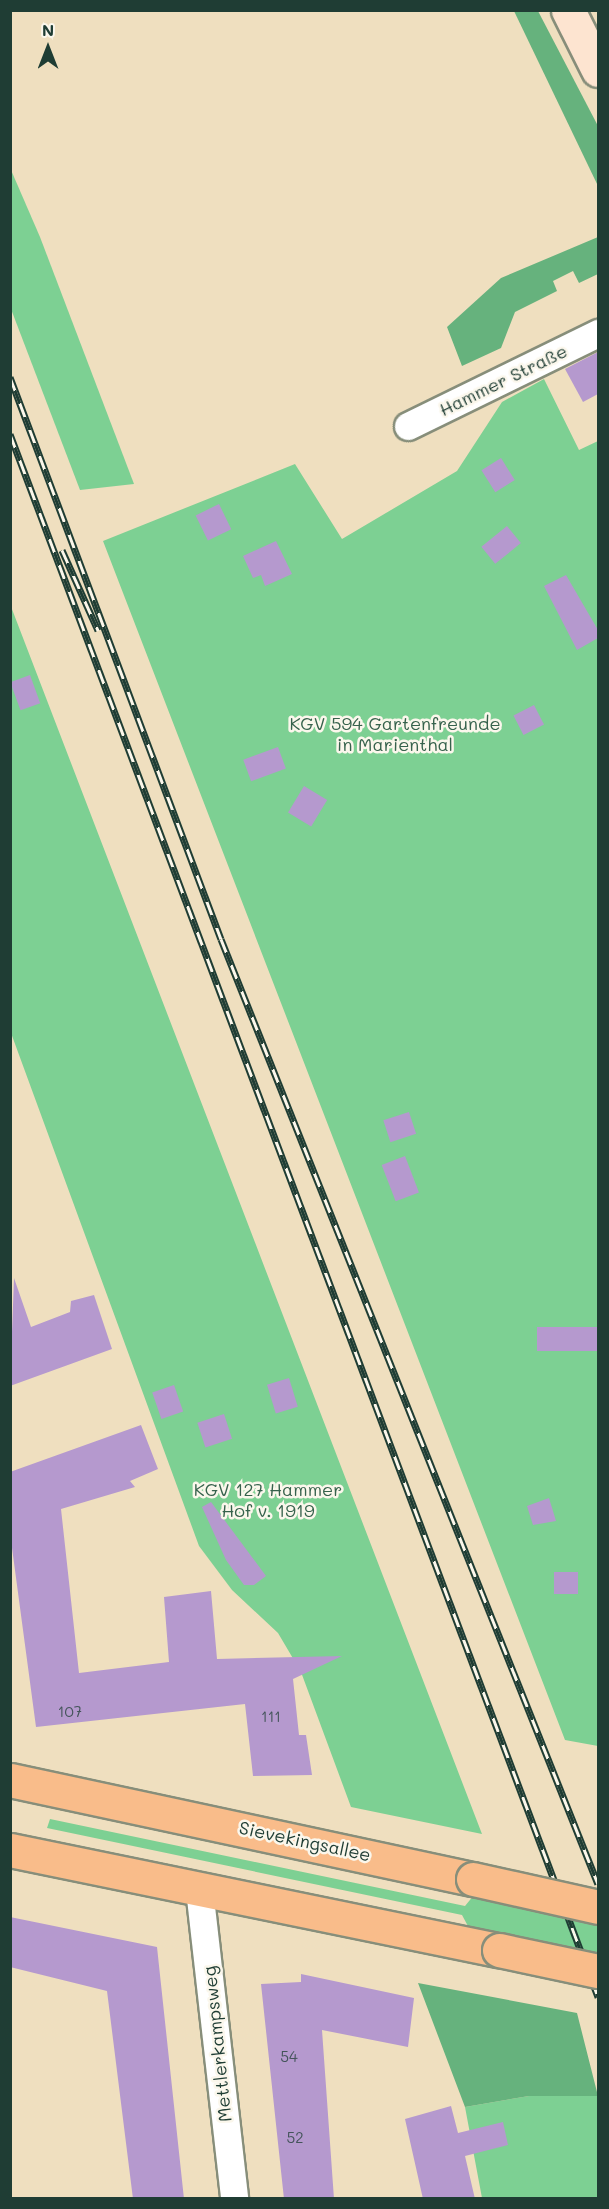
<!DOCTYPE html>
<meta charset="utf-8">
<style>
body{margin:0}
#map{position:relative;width:609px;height:2209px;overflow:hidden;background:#efdfbf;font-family:Mali,sans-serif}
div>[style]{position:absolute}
.green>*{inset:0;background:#7dd093}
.forest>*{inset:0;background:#66b27d}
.building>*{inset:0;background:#b599ce;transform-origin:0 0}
.roads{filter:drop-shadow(2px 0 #878e7a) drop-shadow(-2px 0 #878e7a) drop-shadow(0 2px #878e7a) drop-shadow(0 -2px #878e7a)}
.street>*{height:27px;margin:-13.5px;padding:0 13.5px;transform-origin:13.5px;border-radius:13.5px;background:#fff}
.secondary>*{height:33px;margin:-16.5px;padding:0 16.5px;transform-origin:16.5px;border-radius:16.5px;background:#fde4d0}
.primary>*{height:33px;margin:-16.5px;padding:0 16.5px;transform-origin:16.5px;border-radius:16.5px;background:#f9bc8a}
.rail>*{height:7px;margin-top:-3.5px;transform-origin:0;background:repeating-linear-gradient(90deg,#fbf7ec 0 14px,#1f3d34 0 28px);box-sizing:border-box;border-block:2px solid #1f3d34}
.bridges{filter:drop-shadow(2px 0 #878e7a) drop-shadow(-2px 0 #878e7a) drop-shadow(0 2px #878e7a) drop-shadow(0 -2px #878e7a)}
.primary-bridge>*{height:33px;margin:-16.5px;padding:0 16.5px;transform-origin:16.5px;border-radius:16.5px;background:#f9bc8a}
span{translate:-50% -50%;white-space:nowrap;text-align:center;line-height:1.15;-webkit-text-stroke:5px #fbf7ec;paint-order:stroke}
.number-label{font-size:15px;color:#44545a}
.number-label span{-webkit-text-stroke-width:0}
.street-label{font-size:18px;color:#1f3d34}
.park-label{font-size:18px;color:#36624c}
.frame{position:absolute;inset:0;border:12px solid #1f3d34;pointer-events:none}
.north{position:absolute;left:18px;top:18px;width:60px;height:60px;-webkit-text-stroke:4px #fbf7ec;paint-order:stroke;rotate:0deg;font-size:16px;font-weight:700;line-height:24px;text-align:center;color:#1f3d34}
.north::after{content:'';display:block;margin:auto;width:21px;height:27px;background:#1f3d34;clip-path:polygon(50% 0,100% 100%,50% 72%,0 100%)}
</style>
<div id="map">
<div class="green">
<div style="clip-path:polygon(11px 170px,40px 237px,134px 484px,80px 490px,11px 309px)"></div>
<div style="clip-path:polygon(544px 379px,579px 450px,598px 441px,598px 1746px,565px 1740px,103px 541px,295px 464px,342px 539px,457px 471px,502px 402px)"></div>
<div style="clip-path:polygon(10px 604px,482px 1834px,351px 1807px,301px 1672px,278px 1633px,232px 1590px,199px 1546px,11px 1033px)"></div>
<div style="clip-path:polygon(50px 1819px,465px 1906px,474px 1895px,598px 1922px,598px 1956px,469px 1928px,462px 1915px,47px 1828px)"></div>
<div style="clip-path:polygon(529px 2096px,598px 2096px,598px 2198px,482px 2198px,465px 2107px)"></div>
</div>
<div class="forest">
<div style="clip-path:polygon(514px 11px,538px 11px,598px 126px,598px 186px)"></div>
<div style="clip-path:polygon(598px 237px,598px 274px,579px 283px,573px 271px,553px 281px,557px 291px,515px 312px,501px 348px,462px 366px,447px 327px,501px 278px)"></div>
<div style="clip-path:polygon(418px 1983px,577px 2013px,598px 2096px,529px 2096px,465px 2107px)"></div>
</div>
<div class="building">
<div style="clip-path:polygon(598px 352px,598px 394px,583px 402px,565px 369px)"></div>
<div style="left:501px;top:458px;width:26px;height:23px;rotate:58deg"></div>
<div style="left:219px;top:504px;width:28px;height:26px;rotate:64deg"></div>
<div style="left:507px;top:526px;width:22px;height:33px;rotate:51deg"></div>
<div style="clip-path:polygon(276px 541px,292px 574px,265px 586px,261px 575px,253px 578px,243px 556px)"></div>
<div style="clip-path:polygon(566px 575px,598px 630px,598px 638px,577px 650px,544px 586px)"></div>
<div style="left:30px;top:675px;width:30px;height:21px;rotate:70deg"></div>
<div style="left:534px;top:705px;width:22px;height:23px;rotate:63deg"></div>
<div style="left:278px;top:747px;width:23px;height:37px;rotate:70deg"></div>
<div style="left:304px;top:786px;width:27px;height:31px;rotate:31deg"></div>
<div style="left:409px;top:1112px;width:23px;height:27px;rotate:72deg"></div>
<div style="left:405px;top:1156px;width:39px;height:25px;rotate:69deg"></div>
<div style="clip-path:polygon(14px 1278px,31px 1327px,70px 1312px,71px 1301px,94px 1295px,112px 1349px,10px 1386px)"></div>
<div style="left:598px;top:1327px;width:24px;height:61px;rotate:90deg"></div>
<div style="left:289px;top:1378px;width:30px;height:23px;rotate:73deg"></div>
<div style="left:174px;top:1385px;width:28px;height:23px;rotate:71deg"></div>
<div style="left:224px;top:1414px;width:26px;height:28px;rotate:72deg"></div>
<div style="clip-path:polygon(141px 1425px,158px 1469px,130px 1481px,135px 1487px,61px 1509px,79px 1673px,169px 1662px,164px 1597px,211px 1591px,217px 1659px,342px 1656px,293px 1679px,299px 1735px,306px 1735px,312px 1775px,253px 1776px,245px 1704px,36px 1727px,10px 1533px,10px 1472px)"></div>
<div style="clip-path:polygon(549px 1498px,556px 1521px,533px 1525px,527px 1506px)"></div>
<div style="clip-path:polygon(211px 1502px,266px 1576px,254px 1585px,244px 1585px,226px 1560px,202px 1507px)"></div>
<div style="left:554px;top:1572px;width:24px;height:22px"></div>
<div style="clip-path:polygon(10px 1917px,157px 1947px,184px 2199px,133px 2199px,107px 1991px,10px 1967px)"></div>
<div style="clip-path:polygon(301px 1974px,414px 1998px,408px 2047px,322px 2030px,334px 2199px,284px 2199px,261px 1984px,301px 1982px)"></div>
<div style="clip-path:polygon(451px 2106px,458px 2133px,503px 2122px,508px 2145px,465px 2156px,475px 2199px,423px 2199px,405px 2119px)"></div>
</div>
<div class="roads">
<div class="street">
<div style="left:408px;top:426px;width:212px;rotate:-26.1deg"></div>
<div style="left:199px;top:1889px;width:311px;rotate:83.5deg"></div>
</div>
<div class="secondary">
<div style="left:568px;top:10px;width:67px;rotate:63.4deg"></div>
</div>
<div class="primary">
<div style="left:10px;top:1780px;width:473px;rotate:12.1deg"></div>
<div style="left:10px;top:1850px;width:499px;rotate:11.6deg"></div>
</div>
</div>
<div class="rail">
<div style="left:10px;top:377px;width:600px;rotate:69.42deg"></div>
<div style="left:221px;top:939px;width:1017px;rotate:68.25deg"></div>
<div style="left:10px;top:434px;width:1670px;rotate:69.38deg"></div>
<div style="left:62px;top:550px;width:88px;rotate:65.8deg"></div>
</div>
<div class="bridges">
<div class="primary-bridge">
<div style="left:473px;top:1879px;width:128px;rotate:12.6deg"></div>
<div style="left:499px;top:1950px;width:101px;rotate:12deg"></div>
</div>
</div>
<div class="number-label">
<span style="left:70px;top:1712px">107</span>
<span style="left:271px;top:1717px">111</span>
<span style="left:289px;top:2057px">54</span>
<span style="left:295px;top:2138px">52</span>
</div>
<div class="street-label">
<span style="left:503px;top:380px;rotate:-26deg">Hammer Straße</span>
<span style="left:305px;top:1841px;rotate:12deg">Sievekingsallee</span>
<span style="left:217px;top:2044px;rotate:-96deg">Mettlerkampsweg</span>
</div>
<div class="park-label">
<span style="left:395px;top:734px">KGV 594 Gartenfreunde<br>in Marienthal</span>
<span style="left:268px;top:1500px">KGV 127 Hammer<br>Hof v. 1919</span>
</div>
<div class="frame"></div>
<div class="north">N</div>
</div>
